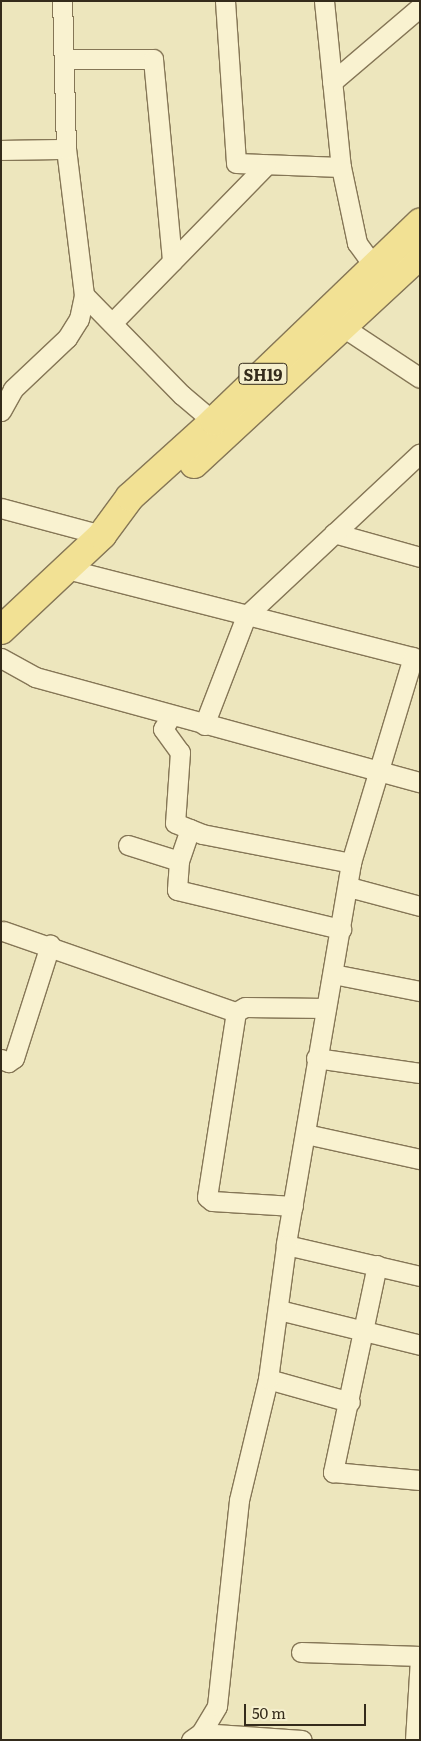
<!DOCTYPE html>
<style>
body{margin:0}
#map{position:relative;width:421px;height:1741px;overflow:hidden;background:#ede6bd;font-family:Literata,serif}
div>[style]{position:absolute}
.roads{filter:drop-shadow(1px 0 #857656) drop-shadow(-1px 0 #857656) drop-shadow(0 1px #857656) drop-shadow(0 -1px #857656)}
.street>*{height:19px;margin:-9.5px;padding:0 9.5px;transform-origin:9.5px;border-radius:9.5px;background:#f9f2d0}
.primary>*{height:28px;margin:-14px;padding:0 14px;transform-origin:14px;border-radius:14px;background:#f2e194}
span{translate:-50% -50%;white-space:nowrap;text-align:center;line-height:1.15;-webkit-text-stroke:4px #f5efcd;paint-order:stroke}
.shield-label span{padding:1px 4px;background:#f5efcd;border:1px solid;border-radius:4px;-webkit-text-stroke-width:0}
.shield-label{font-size:16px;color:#342b1b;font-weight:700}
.frame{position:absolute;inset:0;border:2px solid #342b1b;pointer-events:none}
.scale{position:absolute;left:244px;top:1704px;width:122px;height:22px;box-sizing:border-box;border:2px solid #342b1b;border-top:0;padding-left:6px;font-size:15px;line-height:18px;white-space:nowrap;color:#342b1b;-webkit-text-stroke:4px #f5efcd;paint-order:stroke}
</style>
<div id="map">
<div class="roads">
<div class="street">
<div style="left:225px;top:1px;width:162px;rotate:86.1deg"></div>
<div style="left:236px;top:163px;width:105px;rotate:2.2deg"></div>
<div style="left:341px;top:167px;width:78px;rotate:78.1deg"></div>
<div style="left:357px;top:243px;width:41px;rotate:54deg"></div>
<div style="left:324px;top:1px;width:167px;rotate:84.2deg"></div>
<div style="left:64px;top:59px;width:89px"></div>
<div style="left:153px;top:59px;width:203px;rotate:84.6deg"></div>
<div style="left:332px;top:82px;width:116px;rotate:-40.4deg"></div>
<div style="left:1px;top:150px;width:65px;rotate:-0.9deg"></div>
<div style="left:84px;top:295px;width:140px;rotate:45.6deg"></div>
<div style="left:182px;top:395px;width:51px;rotate:40.2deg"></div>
<div style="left:112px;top:323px;width:221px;rotate:-45.7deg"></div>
<div style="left:343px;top:327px;width:92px;rotate:33.5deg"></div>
<div style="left:1px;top:411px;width:25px;rotate:-61deg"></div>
<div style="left:13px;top:389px;width:74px;rotate:-43.4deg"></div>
<div style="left:67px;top:338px;width:22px;rotate:-58deg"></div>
<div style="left:79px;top:319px;width:25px;rotate:-78deg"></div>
<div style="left:84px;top:295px;width:147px;rotate:-97deg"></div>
<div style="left:66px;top:149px;width:148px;rotate:-91.5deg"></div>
<div style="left:1px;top:508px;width:105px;rotate:15deg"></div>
<div style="left:334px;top:533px;width:89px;rotate:15.6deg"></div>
<div style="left:67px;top:569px;width:357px;rotate:14.3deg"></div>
<div style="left:413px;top:657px;width:215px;rotate:106.8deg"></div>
<div style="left:351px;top:863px;width:387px;rotate:99.7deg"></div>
<div style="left:286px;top:1245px;width:138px;rotate:13deg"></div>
<div style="left:1px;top:658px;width:39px;rotate:29deg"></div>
<div style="left:35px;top:677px;width:399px;rotate:15.3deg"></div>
<div style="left:171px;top:716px;width:15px;rotate:122deg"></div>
<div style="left:163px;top:729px;width:29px;rotate:54deg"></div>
<div style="left:180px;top:752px;width:71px;rotate:94deg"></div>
<div style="left:175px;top:823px;width:29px;rotate:22deg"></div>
<div style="left:202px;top:834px;width:152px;rotate:11deg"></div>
<div style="left:204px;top:725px;width:117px;rotate:-68.9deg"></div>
<div style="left:246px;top:616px;width:238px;rotate:-43.1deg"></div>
<div style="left:190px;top:829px;width:34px;rotate:109deg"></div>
<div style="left:179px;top:861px;width:29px;rotate:94deg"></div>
<div style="left:177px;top:890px;width:169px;rotate:13.4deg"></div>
<div style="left:128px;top:845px;width:53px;rotate:17.4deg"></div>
<div style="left:349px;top:887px;width:73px;rotate:15deg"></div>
<div style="left:3px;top:931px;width:247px;rotate:19.2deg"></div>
<div style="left:333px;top:974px;width:89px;rotate:11.1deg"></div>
<div style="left:316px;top:1058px;width:105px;rotate:8.2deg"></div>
<div style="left:1px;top:1059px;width:8px;rotate:23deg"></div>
<div style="left:8px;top:1062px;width:7px;rotate:-34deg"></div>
<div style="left:14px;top:1058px;width:119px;rotate:-72.3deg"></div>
<div style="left:306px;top:1134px;width:117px;rotate:12.4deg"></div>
<div style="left:293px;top:1206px;width:81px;rotate:-176.5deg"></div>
<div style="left:212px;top:1201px;width:6px;rotate:-141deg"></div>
<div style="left:207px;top:1197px;width:187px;rotate:-81.1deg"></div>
<div style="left:236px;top:1012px;width:10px;rotate:-29deg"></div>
<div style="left:245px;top:1007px;width:81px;rotate:0.7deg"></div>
<div style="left:377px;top:1265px;width:212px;rotate:102deg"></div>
<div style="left:333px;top:1472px;width:87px;rotate:5.3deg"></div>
<div style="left:279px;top:1310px;width:145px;rotate:13.9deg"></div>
<div style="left:268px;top:1379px;width:85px;rotate:15.7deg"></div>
<div style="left:301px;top:1652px;width:119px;rotate:1.9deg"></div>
<div style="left:201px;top:1733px;width:101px;rotate:4deg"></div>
<div style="left:191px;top:1740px;width:12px;rotate:-35deg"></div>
<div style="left:201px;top:1733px;width:31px;rotate:-59deg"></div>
<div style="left:217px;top:1706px;width:207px;rotate:-83.9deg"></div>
<div style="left:239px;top:1500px;width:124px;rotate:-76.5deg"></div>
<div style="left:268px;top:1379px;width:135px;rotate:-82.3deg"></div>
<div style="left:415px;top:1740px;width:82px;rotate:-86.5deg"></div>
</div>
<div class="primary">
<div style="left:194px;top:464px;width:308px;rotate:-42.8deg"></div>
<div style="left:1px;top:630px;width:139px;rotate:-43.2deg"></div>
<div style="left:102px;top:535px;width:47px;rotate:-53.6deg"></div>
<div style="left:130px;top:497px;width:113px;rotate:-42.1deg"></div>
<div style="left:214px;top:421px;width:286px;rotate:-43.9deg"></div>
</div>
</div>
<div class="shield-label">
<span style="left:263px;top:374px">SH19</span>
</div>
<div class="frame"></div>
<div class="scale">50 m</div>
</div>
